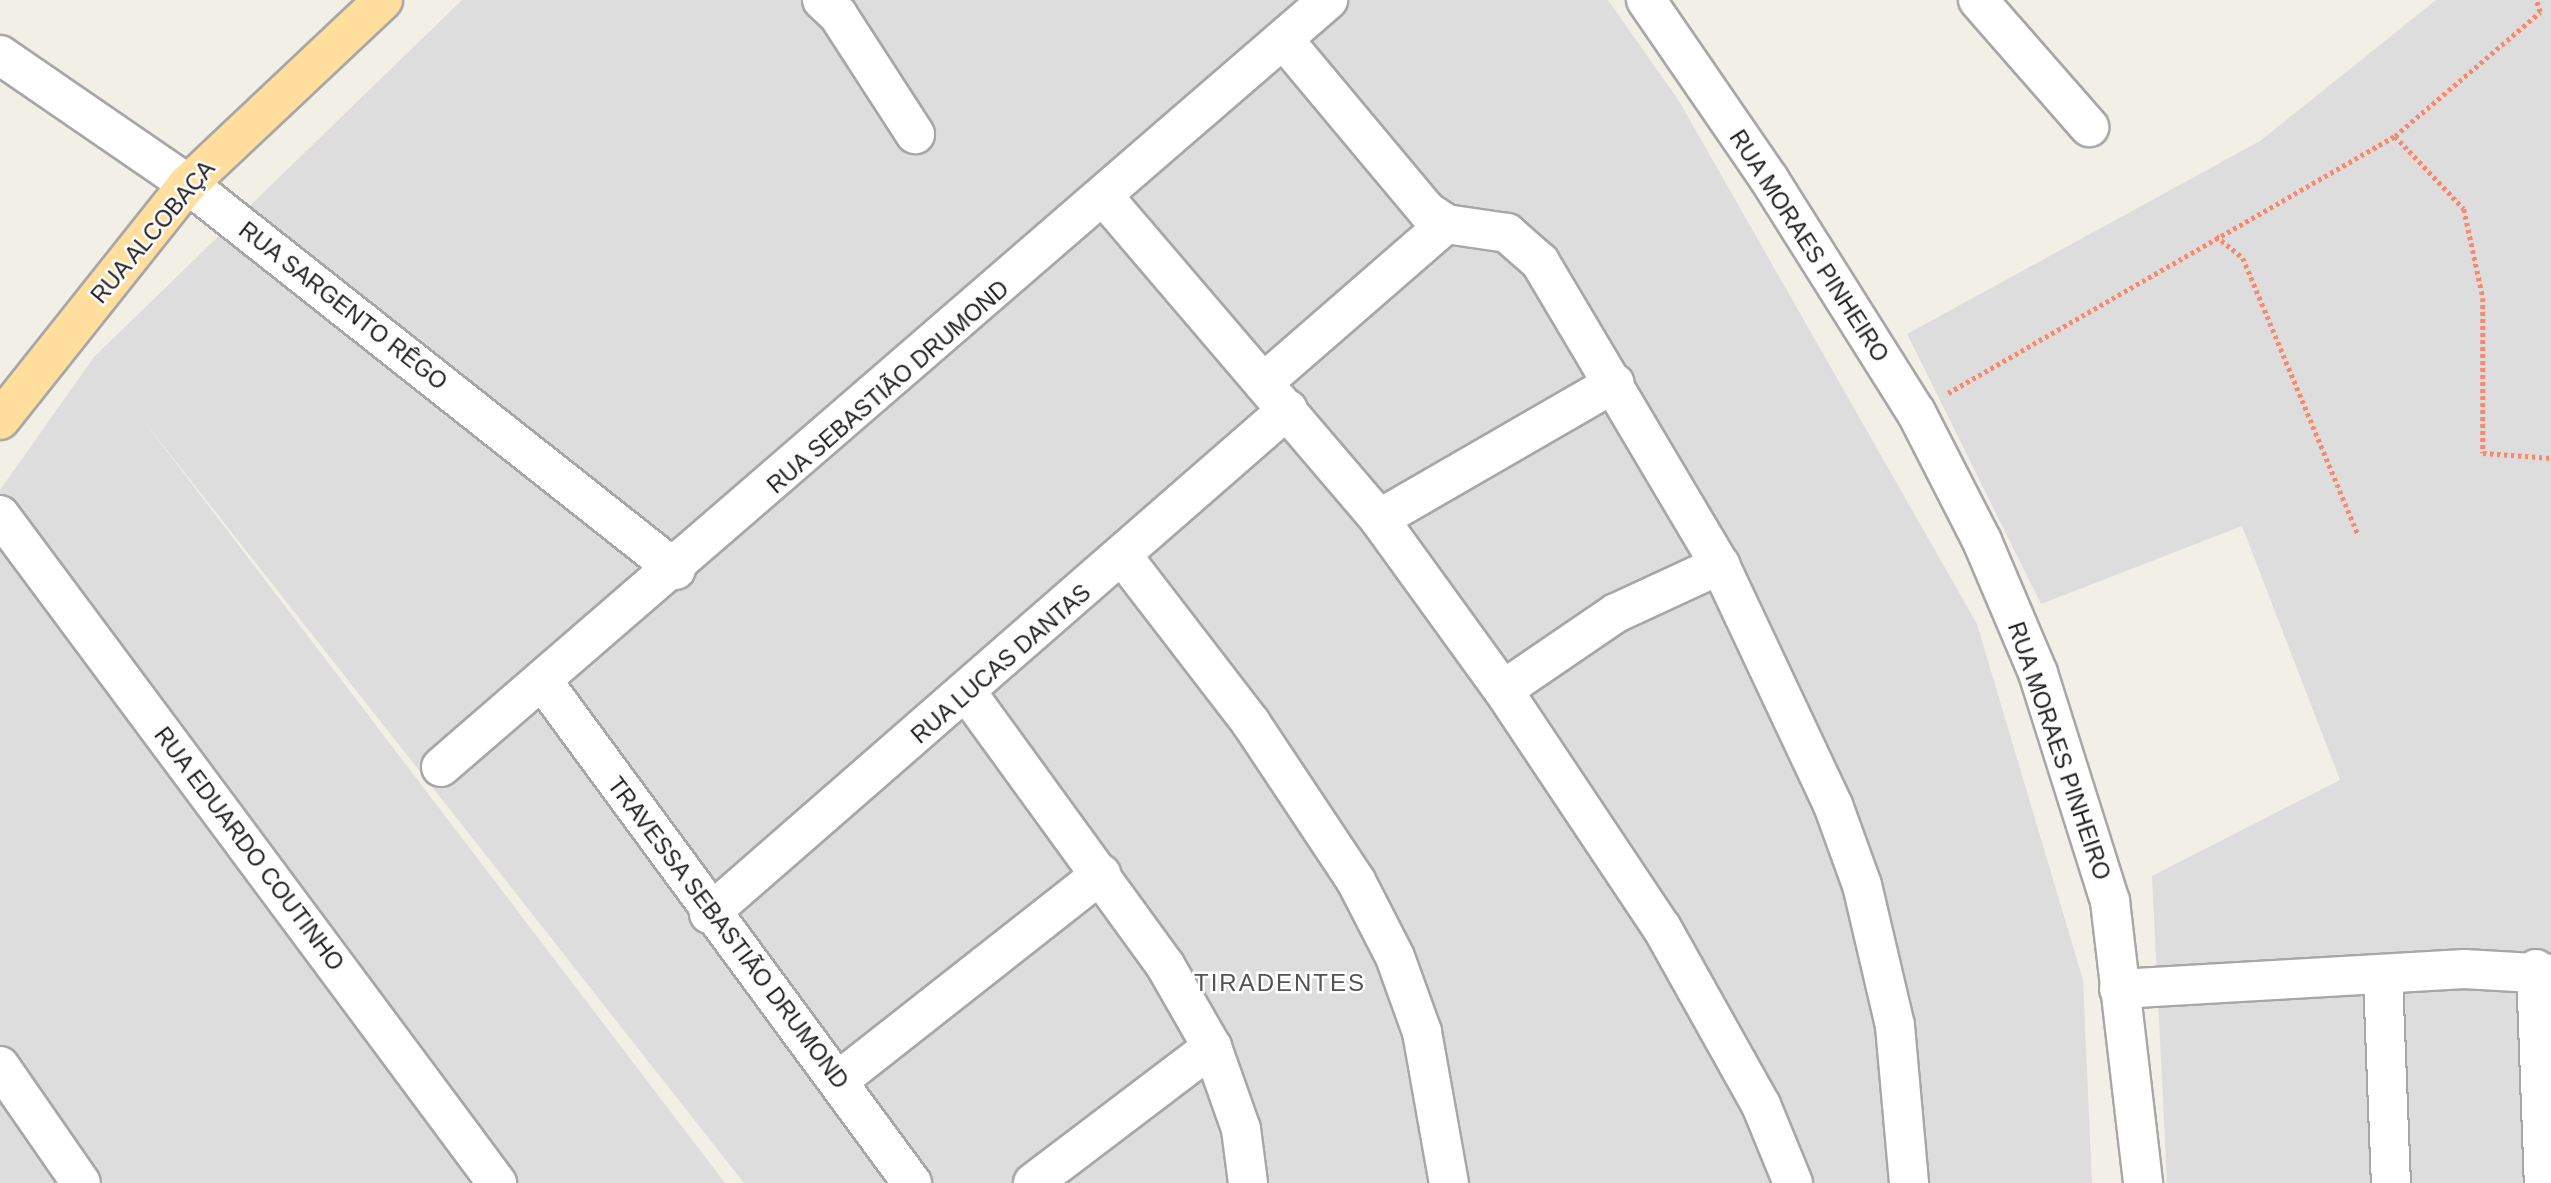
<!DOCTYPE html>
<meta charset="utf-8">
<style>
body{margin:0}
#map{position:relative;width:2551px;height:1183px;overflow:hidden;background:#f1efe6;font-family:Arial,sans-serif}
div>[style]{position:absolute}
.residential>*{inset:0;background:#dedddd}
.path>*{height:4.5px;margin-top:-2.25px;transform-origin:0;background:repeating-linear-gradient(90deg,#ff866a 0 3.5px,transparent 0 7px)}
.roads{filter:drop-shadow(2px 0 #a7a7a7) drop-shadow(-2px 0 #a7a7a7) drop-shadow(0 2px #a7a7a7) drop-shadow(0 -2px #a7a7a7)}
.minor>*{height:38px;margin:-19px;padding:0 19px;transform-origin:19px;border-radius:19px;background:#fff}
.major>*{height:38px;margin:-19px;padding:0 19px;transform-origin:19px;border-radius:19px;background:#ffde9e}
span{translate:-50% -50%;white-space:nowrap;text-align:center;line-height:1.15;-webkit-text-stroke:5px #fff;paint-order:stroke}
.street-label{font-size:23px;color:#202020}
.neighbourhood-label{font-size:24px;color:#535353;letter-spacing:2px}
</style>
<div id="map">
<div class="residential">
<div style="clip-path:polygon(462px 0,1608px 0,1679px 101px,1977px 624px,2083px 980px,2092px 1183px,744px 1183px,140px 416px,725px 1183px,0 1183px,0 490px,94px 357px)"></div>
<div style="clip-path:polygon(2436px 0,2551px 0,2551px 1183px,2167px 1183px,2152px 876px,2340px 780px,2242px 526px,2041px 604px,1907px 334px,2260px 141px)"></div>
</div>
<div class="path">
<div style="left:2395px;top:136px;width:191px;rotate:-40.5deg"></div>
<div style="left:2540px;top:12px;width:13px;rotate:-108deg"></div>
<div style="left:2216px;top:236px;width:35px;rotate:39deg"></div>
<div style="left:2243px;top:258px;width:299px;rotate:67.4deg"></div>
<div style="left:1948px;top:393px;width:516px;rotate:-29.9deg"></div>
<div style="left:2395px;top:136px;width:100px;rotate:46.6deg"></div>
<div style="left:2464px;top:209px;width:91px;rotate:77.9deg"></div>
<div style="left:2483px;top:298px;width:155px;rotate:90deg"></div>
<div style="left:2483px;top:453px;width:68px;rotate:4.2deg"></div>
</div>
<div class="roads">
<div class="minor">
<div style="left:822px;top:0;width:22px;rotate:43deg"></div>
<div style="left:838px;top:15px;width:142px;rotate:57.1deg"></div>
<div style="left:1646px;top:0;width:217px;rotate:55.5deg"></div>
<div style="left:1769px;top:179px;width:275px;rotate:57.8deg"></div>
<div style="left:1916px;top:412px;width:145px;rotate:62.9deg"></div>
<div style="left:1982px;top:541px;width:143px;rotate:67deg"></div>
<div style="left:2038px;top:673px;width:239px;rotate:72.5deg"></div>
<div style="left:2110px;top:901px;width:284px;rotate:83.3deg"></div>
<div style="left:1978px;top:0;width:169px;rotate:48.8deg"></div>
<div style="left:1284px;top:40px;width:223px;rotate:50.1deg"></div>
<div style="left:1427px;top:211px;width:23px;rotate:34deg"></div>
<div style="left:1446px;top:224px;width:62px;rotate:8.4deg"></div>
<div style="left:1507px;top:233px;width:44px;rotate:41.3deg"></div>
<div style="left:1540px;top:262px;width:352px;rotate:59.3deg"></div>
<div style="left:1720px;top:565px;width:265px;rotate:64.8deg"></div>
<div style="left:1833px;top:805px;width:85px;rotate:70.1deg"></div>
<div style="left:1862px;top:885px;width:145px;rotate:76.8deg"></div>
<div style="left:1895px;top:1026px;width:158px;rotate:84.9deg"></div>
<div style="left:0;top:55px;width:228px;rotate:34.5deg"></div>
<div style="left:188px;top:184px;width:622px;rotate:38.34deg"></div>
<div style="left:1105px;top:198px;width:422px;rotate:49.5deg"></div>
<div style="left:1379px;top:519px;width:211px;rotate:54.1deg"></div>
<div style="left:1503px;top:690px;width:286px;rotate:56.3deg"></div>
<div style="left:1662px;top:928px;width:203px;rotate:60.8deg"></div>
<div style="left:1761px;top:1105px;width:84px;rotate:67.7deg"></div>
<div style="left:1263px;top:383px;width:242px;rotate:-41deg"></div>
<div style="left:0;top:515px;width:833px;rotate:53.35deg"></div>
<div style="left:1379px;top:519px;width:272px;rotate:-30deg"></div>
<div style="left:1124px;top:558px;width:208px;rotate:52.4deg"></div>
<div style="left:1251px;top:723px;width:190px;rotate:56.4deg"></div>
<div style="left:1356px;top:881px;width:85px;rotate:62.8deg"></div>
<div style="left:1395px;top:957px;width:80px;rotate:70.2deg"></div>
<div style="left:1422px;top:1032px;width:153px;rotate:79.9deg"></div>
<div style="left:544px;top:683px;width:621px;rotate:53.65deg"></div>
<div style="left:1503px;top:690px;width:137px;rotate:-34.3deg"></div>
<div style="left:1616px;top:613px;width:115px;rotate:-24.8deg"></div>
<div style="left:968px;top:694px;width:335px;rotate:54deg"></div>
<div style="left:1165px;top:965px;width:95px;rotate:60.2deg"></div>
<div style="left:1212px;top:1047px;width:87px;rotate:70.5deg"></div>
<div style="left:1241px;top:1129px;width:54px;rotate:82.6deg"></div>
<div style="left:441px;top:767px;width:1173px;rotate:-40.85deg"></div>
<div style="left:709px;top:914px;width:768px;rotate:-41.09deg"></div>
<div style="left:2536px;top:969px;width:214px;rotate:87.9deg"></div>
<div style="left:2383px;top:977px;width:206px;rotate:87.8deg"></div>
<div style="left:2119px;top:989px;width:346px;rotate:-3.3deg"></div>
<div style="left:2464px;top:969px;width:87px;rotate:3.3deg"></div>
<div style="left:0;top:1066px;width:142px;rotate:55.3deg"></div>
<div style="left:838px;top:1081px;width:335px;rotate:-38.2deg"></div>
<div style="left:1033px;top:1183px;width:225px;rotate:-37.2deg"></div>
</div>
<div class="major">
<div style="left:0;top:420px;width:302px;rotate:-51.5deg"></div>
<div style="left:188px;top:184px;width:268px;rotate:-43.3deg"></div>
</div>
</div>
<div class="street-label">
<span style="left:153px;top:232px;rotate:-50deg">RUA ALCOBAÇA</span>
<span style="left:1809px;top:246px;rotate:57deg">RUA MORAES PINHEIRO</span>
<span style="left:343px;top:306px;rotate:38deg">RUA SARGENTO RÊGO</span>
<span style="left:888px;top:387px;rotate:-41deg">RUA SEBASTIÃO DRUMOND</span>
<span style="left:1001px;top:664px;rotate:-41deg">RUA LUCAS DANTAS</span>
<span style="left:2059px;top:751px;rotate:71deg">RUA MORAES PINHEIRO</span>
<span style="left:249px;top:849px;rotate:53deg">RUA EDUARDO COUTINHO</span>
<span style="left:728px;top:933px;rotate:53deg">TRAVESSA SEBASTIÃO DRUMOND</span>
</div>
<div class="neighbourhood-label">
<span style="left:1280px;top:983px">TIRADENTES</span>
</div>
</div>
